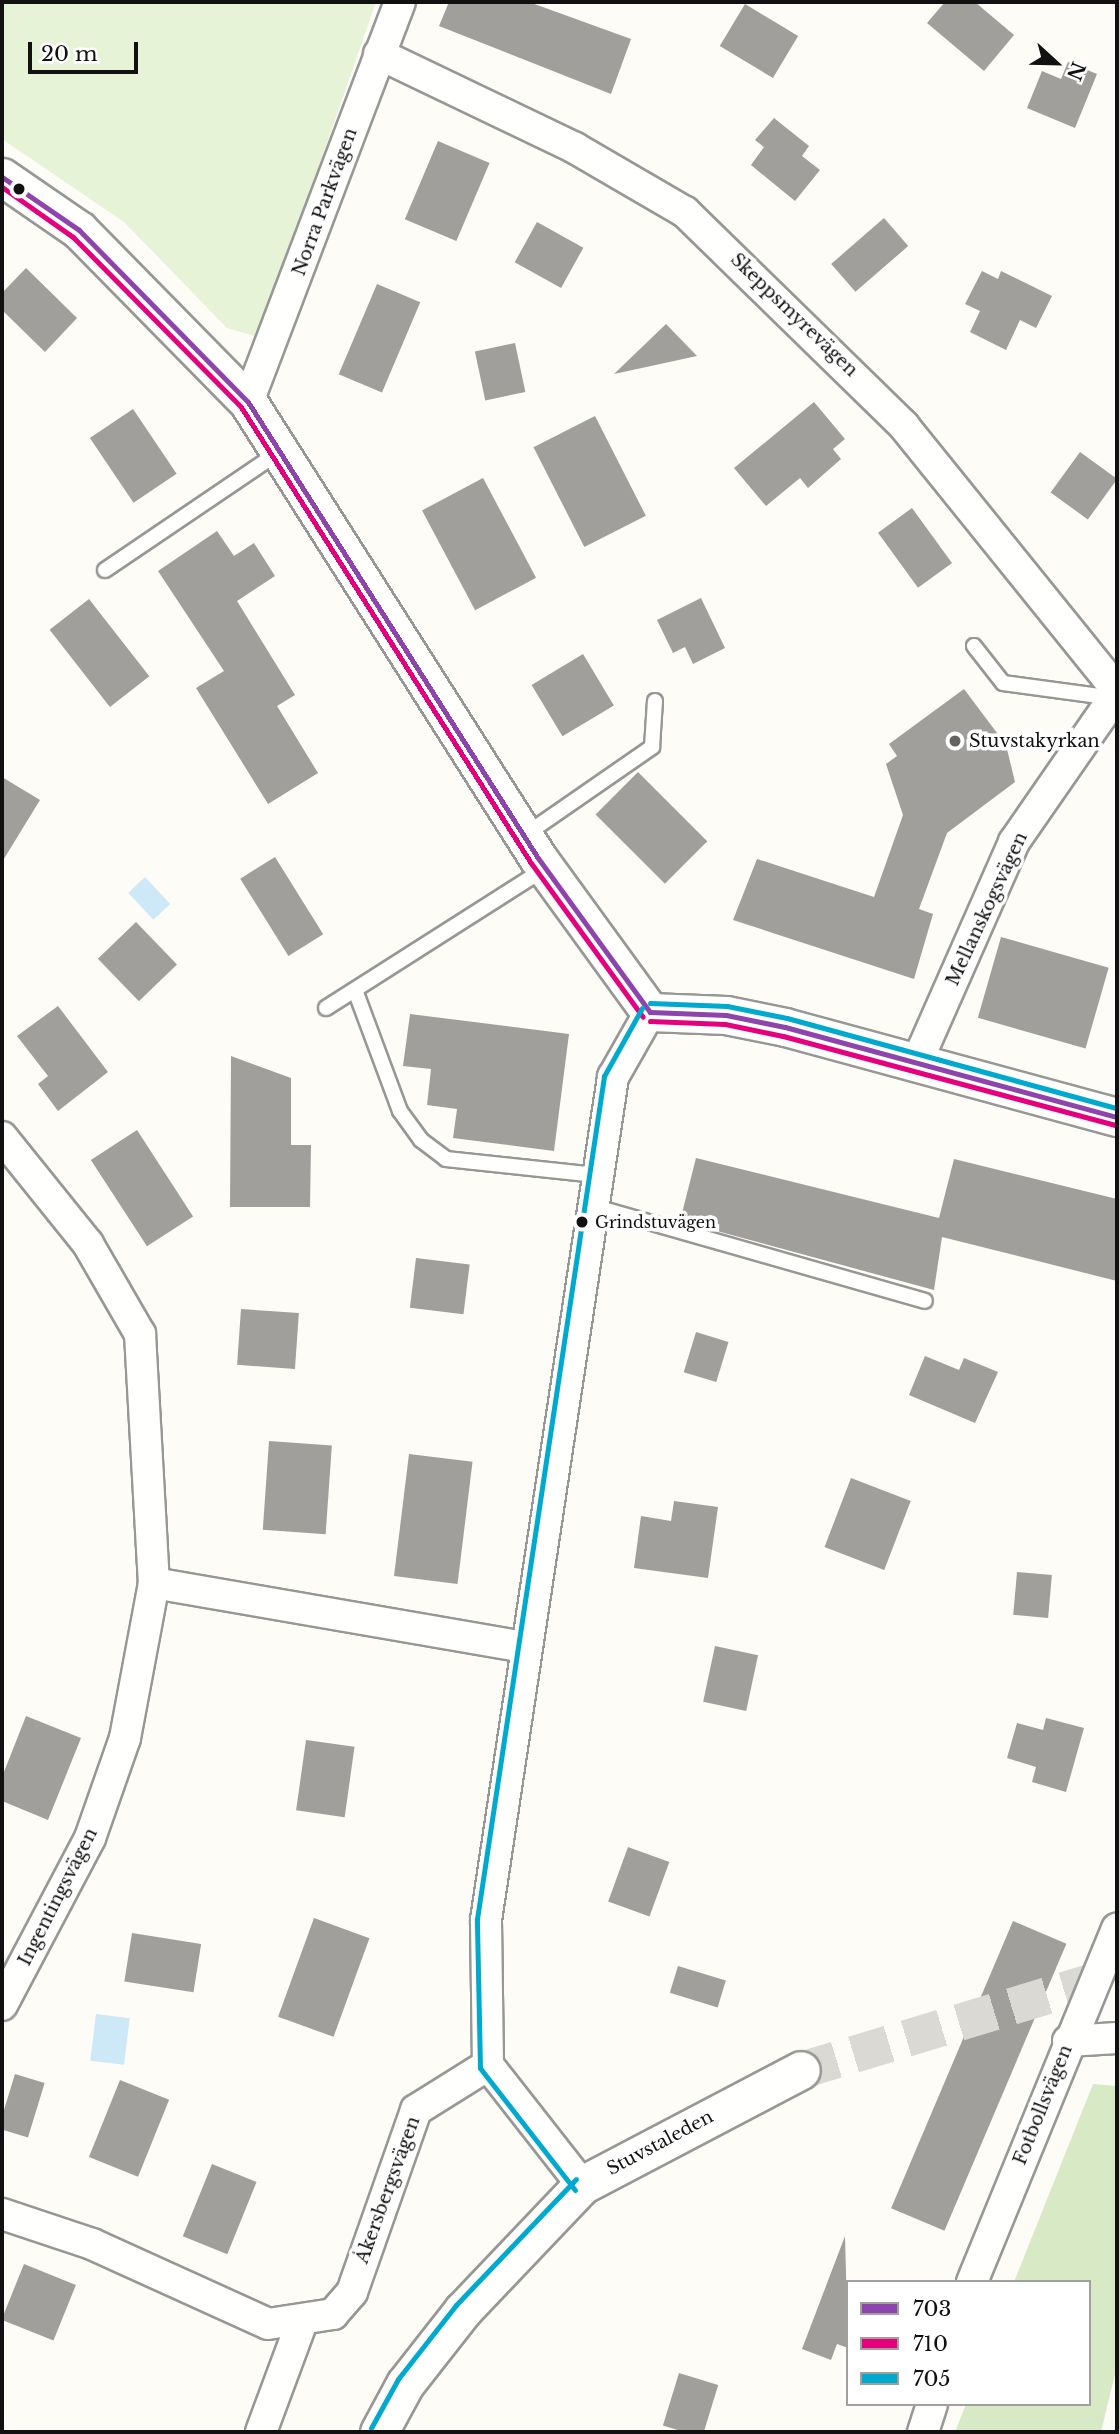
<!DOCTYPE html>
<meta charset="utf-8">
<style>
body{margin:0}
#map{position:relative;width:1119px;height:2434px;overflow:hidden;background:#fdfcf7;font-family:"Libre Baskerville",serif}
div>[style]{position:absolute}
.green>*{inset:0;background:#e7f3d7}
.forest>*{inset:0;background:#d8eac5}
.water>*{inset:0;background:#cde8f7;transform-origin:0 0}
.building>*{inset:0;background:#a19f9c;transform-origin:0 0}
.tertiary-tunnel>*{height:37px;margin-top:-18.5px;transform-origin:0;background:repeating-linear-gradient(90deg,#dad9d4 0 37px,transparent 0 55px)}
.roads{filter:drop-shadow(2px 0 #979795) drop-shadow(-2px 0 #979795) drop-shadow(0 2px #979795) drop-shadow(0 -2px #979795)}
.service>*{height:14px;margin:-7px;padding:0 7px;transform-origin:7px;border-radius:7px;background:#fffffe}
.minor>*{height:30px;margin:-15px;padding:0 15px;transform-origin:15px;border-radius:15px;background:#fffffe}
.tertiary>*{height:37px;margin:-18.5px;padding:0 18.5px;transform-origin:18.5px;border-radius:18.5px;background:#fffffe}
.bus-1>*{height:5px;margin:-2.5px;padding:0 2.5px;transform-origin:2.5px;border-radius:2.5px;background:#8e44ad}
.bus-2>*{height:5px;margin:-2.5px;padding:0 2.5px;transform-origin:2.5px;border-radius:2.5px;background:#e5007d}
.bus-3>*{height:5px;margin:-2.5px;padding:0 2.5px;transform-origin:2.5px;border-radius:2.5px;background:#00a9ce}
.dots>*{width:19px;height:19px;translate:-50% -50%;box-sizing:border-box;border:4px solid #fff;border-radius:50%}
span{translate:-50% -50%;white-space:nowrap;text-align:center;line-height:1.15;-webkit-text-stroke:7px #fff;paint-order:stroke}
.bus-label{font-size:16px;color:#111}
.left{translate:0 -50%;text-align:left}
.street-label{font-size:18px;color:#111}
.poi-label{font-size:18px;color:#111}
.frame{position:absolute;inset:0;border:4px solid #111;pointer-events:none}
.legend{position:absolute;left:846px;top:2280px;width:245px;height:126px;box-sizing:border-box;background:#fff;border:2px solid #a0a0a0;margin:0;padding:9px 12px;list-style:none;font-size:21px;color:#111}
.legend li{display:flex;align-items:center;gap:14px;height:35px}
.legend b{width:35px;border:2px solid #a0a0a0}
.north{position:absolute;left:1021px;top:28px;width:70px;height:70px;-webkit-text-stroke:5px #fff;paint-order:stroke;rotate:112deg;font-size:19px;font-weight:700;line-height:28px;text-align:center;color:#111}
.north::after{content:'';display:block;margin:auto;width:24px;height:32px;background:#111;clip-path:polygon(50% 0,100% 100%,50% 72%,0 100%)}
.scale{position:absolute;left:28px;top:42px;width:110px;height:32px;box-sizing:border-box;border:4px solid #111;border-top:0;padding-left:9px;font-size:21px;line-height:24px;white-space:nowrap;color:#111;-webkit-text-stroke:5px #fff;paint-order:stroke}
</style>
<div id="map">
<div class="green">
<div style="clip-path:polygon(2px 2px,376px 2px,271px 304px,254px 336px,227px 328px,124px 222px,2px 139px)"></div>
</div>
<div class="forest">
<div style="clip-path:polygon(1093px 2084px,1117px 2086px,1117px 2366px,1101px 2432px,955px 2432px,966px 2404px,1089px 2404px,1089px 2282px,1014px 2282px)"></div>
</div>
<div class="water">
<div style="left:145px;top:877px;width:37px;height:23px;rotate:47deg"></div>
<div style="left:96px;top:2014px;width:34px;height:47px;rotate:7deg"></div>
</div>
<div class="building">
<div style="clip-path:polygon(449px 2px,529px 2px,631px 39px,611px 94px,439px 26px)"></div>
<div style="clip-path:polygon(945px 2px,975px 2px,1014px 35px,984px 71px,927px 23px)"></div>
<div style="left:745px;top:4px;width:62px;height:49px;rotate:31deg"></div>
<div style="clip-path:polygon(1068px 62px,1097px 74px,1075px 128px,1027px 108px,1042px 71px,1061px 79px)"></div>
<div style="clip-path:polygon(774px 118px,809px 146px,802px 156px,820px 170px,795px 201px,751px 165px,764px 147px,755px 140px)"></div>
<div style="left:438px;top:141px;width:56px;height:85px;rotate:23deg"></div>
<div style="left:884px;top:218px;width:37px;height:70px;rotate:49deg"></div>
<div style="left:537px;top:222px;width:53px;height:46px;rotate:29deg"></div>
<div style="clip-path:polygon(26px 268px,77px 318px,45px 352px,2px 310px,2px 293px)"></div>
<div style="clip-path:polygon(982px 271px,998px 279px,1001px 271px,1052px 296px,1036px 328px,1020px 320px,1006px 350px,970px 332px,980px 311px,965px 304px)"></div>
<div style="left:377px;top:284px;width:47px;height:98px;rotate:23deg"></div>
<div style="clip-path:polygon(666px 324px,697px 356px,614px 374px)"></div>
<div style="left:515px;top:343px;width:50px;height:41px;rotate:78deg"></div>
<div style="clip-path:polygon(814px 402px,845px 439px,833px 449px,841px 459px,808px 488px,800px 478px,766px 506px,734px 468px)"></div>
<div style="left:133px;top:409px;width:78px;height:52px;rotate:56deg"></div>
<div style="left:595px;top:416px;width:112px;height:69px;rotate:63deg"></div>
<div style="left:1080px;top:452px;width:46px;height:50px;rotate:36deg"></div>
<div style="left:483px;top:478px;width:113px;height:69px;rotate:62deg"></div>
<div style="left:912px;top:508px;width:68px;height:42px;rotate:54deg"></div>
<div style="clip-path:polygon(217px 531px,234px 556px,254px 543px,275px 576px,237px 601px,295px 695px,277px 706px,318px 773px,268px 804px,196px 688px,224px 671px,158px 571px)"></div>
<div style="clip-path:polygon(701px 598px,725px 648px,693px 664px,685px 647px,673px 653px,657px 620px)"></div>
<div style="left:89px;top:599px;width:98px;height:50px;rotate:52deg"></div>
<div style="left:583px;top:654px;width:60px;height:60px;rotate:59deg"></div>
<div style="clip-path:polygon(964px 689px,1006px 745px,1015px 782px,947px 833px,919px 909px,933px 914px,914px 979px,733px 920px,757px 859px,874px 897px,903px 815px,886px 764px,897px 756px,889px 744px)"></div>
<div style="left:638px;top:772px;width:98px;height:60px;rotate:45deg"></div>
<div style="clip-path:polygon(2px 777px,40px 800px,2px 862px)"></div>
<div style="left:275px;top:857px;width:91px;height:41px;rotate:58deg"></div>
<div style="left:136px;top:922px;width:59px;height:53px;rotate:46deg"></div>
<div style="left:1001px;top:937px;width:112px;height:84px;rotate:16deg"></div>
<div style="clip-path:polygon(58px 1006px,108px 1072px,58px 1111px,38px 1084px,48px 1076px,17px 1036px)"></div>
<div style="clip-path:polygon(410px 1014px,569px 1034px,554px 1151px,453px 1138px,457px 1109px,427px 1105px,431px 1069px,403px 1066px)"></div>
<div style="clip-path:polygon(231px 1056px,291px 1078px,291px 1145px,311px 1145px,310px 1207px,230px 1207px)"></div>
<div style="left:137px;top:1130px;width:103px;height:55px;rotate:57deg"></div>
<div style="clip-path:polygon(696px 1158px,939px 1218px,954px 1159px,1117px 1199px,1117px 1281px,942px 1237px,934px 1290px,680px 1221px)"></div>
<div style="left:416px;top:1258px;width:54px;height:50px;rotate:7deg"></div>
<div style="left:241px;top:1309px;width:58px;height:56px;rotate:4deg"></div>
<div style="left:696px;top:1332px;width:34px;height:42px;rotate:17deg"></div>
<div style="clip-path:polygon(925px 1356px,959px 1370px,964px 1358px,998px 1372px,975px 1423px,909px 1395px)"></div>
<div style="left:269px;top:1441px;width:63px;height:89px;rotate:4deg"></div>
<div style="left:409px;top:1454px;width:64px;height:123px;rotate:7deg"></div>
<div style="left:851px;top:1478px;width:64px;height:74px;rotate:21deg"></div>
<div style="clip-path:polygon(674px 1501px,718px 1507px,708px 1578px,634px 1568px,641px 1516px,671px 1521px)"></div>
<div style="left:1017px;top:1572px;width:35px;height:43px;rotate:5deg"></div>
<div style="left:715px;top:1646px;width:44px;height:57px;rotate:12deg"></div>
<div style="clip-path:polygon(26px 1716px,81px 1738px,48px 1820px,2px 1801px,2px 1777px)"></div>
<div style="clip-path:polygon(1046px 1718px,1084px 1728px,1066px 1792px,1032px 1782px,1036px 1767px,1007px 1758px,1017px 1723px,1043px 1730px)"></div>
<div style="left:306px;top:1740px;width:49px;height:71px;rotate:8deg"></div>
<div style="left:628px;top:1847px;width:44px;height:58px;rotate:20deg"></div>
<div style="left:314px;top:1918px;width:59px;height:105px;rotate:20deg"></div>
<div style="left:1013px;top:1921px;width:58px;height:312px;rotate:23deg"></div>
<div style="left:132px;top:1933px;width:70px;height:49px;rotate:9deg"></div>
<div style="left:678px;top:1966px;width:50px;height:28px;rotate:17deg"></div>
<div style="left:15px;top:2074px;width:31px;height:57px;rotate:17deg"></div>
<div style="left:120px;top:2080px;width:53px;height:83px;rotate:22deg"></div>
<div style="left:212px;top:2164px;width:48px;height:78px;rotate:22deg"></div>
<div style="clip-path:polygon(845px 2236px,848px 2348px,837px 2344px,831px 2360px,802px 2349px)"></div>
<div style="left:24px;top:2264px;width:56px;height:60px;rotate:22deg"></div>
<div style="left:679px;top:2373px;width:41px;height:55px;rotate:17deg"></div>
</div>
<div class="tertiary-tunnel">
<div style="left:801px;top:2070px;width:330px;rotate:-16.9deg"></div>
</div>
<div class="roads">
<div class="service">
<div style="left:105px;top:570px;width:209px;rotate:-34.1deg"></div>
<div style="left:974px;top:646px;width:47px;rotate:51.9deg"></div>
<div style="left:1003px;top:683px;width:112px;rotate:7.7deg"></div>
<div style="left:525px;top:835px;width:155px;rotate:-34.7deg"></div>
<div style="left:652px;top:747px;width:46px;rotate:-86.3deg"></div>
<div style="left:355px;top:990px;width:129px;rotate:69.6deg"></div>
<div style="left:400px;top:1111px;width:36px;rotate:54deg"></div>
<div style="left:421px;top:1140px;width:31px;rotate:37deg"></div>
<div style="left:446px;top:1159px;width:151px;rotate:6.1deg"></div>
<div style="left:326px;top:1008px;width:259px;rotate:-32.5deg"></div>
<div style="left:592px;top:1206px;width:346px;rotate:15.9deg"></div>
</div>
<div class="minor">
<div style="left:379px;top:54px;width:217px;rotate:25.6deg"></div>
<div style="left:575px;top:148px;width:127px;rotate:30.2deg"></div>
<div style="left:685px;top:212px;width:306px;rotate:44.3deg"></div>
<div style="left:904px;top:426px;width:339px;rotate:51.1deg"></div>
<div style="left:248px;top:402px;width:428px;rotate:-69.2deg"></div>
<div style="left:917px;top:1062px;width:240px;rotate:-66.2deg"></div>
<div style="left:1014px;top:842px;width:181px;rotate:-55.3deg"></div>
<div style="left:2px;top:1137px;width:137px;rotate:51.2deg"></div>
<div style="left:88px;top:1244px;width:104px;rotate:60deg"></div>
<div style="left:140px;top:1334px;width:249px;rotate:86.8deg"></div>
<div style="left:154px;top:1583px;width:377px;rotate:9.8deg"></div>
<div style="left:2px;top:2005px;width:189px;rotate:-62.2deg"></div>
<div style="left:90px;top:1838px;width:106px;rotate:-70.7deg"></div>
<div style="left:125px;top:1738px;width:158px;rotate:-79.4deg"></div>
<div style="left:1068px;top:2041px;width:49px;rotate:-3.5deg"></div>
<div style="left:582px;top:2185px;width:152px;rotate:-128.1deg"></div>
<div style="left:488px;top:2065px;width:145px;rotate:-90.8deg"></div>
<div style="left:486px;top:1920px;width:853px;rotate:-81.43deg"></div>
<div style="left:613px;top:1077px;width:75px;rotate:-60.4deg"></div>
<div style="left:2px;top:2214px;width:95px;rotate:18.4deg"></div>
<div style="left:92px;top:2244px;width:193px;rotate:24.4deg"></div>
<div style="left:268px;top:2324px;width:66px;rotate:-8.7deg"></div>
<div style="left:333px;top:2314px;width:29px;rotate:-49deg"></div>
<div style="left:352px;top:2292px;width:193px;rotate:-70.6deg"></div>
<div style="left:416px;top:2110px;width:85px;rotate:-32deg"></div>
<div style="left:972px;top:2282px;width:382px;rotate:-67.7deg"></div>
<div style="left:261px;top:2432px;width:117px;rotate:-69.6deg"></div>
<div style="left:923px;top:2432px;width:29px;rotate:-72deg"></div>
</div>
<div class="tertiary">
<div style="left:2px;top:177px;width:93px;rotate:34.5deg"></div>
<div style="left:79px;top:230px;width:241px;rotate:45.5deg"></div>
<div style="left:248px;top:402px;width:540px;rotate:57.55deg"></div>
<div style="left:538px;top:858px;width:190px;rotate:54deg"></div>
<div style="left:650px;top:1012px;width:76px;rotate:2.3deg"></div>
<div style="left:726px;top:1015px;width:60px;rotate:11.5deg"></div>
<div style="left:785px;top:1027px;width:344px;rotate:15.2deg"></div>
<div style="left:379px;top:2432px;width:55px;rotate:-61.6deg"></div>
<div style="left:405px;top:2384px;width:94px;rotate:-51.9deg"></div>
<div style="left:463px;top:2310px;width:173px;rotate:-46.4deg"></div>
<div style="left:582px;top:2185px;width:247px;rotate:-27.7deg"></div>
</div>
</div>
<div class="bus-1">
<div style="left:2px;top:177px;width:93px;rotate:34.5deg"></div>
<div style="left:79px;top:230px;width:241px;rotate:45.5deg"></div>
<div style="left:248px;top:402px;width:540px;rotate:57.55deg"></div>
<div style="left:538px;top:858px;width:190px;rotate:54deg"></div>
<div style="left:650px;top:1012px;width:76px;rotate:2.3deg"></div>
<div style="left:726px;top:1015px;width:60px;rotate:11.5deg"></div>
<div style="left:785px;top:1027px;width:344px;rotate:15.2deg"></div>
</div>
<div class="bus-2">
<div style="left:2px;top:187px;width:87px;rotate:35.2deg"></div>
<div style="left:73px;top:237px;width:239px;rotate:45.3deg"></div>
<div style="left:241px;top:407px;width:540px;rotate:57.55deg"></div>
<div style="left:531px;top:863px;width:190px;rotate:54deg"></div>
<div style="left:650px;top:1021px;width:75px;rotate:2.3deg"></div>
<div style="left:725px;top:1024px;width:59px;rotate:11.7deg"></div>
<div style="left:783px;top:1036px;width:344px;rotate:15deg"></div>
</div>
<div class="bus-3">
<div style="left:650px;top:1003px;width:77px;rotate:2.2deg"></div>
<div style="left:727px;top:1006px;width:61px;rotate:11.3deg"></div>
<div style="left:787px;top:1018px;width:342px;rotate:15.3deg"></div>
<div style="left:575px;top:2190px;width:155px;rotate:-127.9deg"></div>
<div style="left:480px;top:2068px;width:149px;rotate:-91.2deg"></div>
<div style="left:477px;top:1919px;width:853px;rotate:-81.43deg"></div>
<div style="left:604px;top:1076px;width:78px;rotate:-60.8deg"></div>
<div style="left:371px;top:2428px;width:56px;rotate:-61.1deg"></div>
<div style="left:398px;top:2379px;width:94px;rotate:-51.9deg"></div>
<div style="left:456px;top:2305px;width:174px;rotate:-46.4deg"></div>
</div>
<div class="dots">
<div style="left:19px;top:189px;background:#111"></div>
<div style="left:955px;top:741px;background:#646362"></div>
<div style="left:582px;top:1222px;background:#111"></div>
</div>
<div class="bus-label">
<span class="left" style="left:595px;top:1222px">Grindstuvägen</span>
</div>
<div class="street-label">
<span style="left:325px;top:202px;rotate:-70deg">Norra Parkvägen</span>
<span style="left:794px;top:315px;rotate:44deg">Skeppsmyrevägen</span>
<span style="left:987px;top:909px;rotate:-65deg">Mellanskogsvägen</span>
<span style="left:58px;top:1897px;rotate:-63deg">Ingentingsvägen</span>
<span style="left:1043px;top:2105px;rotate:-68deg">Fotbollsvägen</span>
<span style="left:660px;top:2143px;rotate:-28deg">Stuvstaleden</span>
<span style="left:388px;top:2190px;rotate:-70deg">Åkersbergsvägen</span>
</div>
<div class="poi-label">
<span class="left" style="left:969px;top:741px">Stuvstakyrkan</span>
</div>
<div class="frame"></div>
<ul class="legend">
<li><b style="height:9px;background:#8e44ad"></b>703</li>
<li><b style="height:9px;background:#e5007d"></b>710</li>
<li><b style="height:9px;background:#00a9ce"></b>705</li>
</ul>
<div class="north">N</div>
<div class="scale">20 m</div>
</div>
